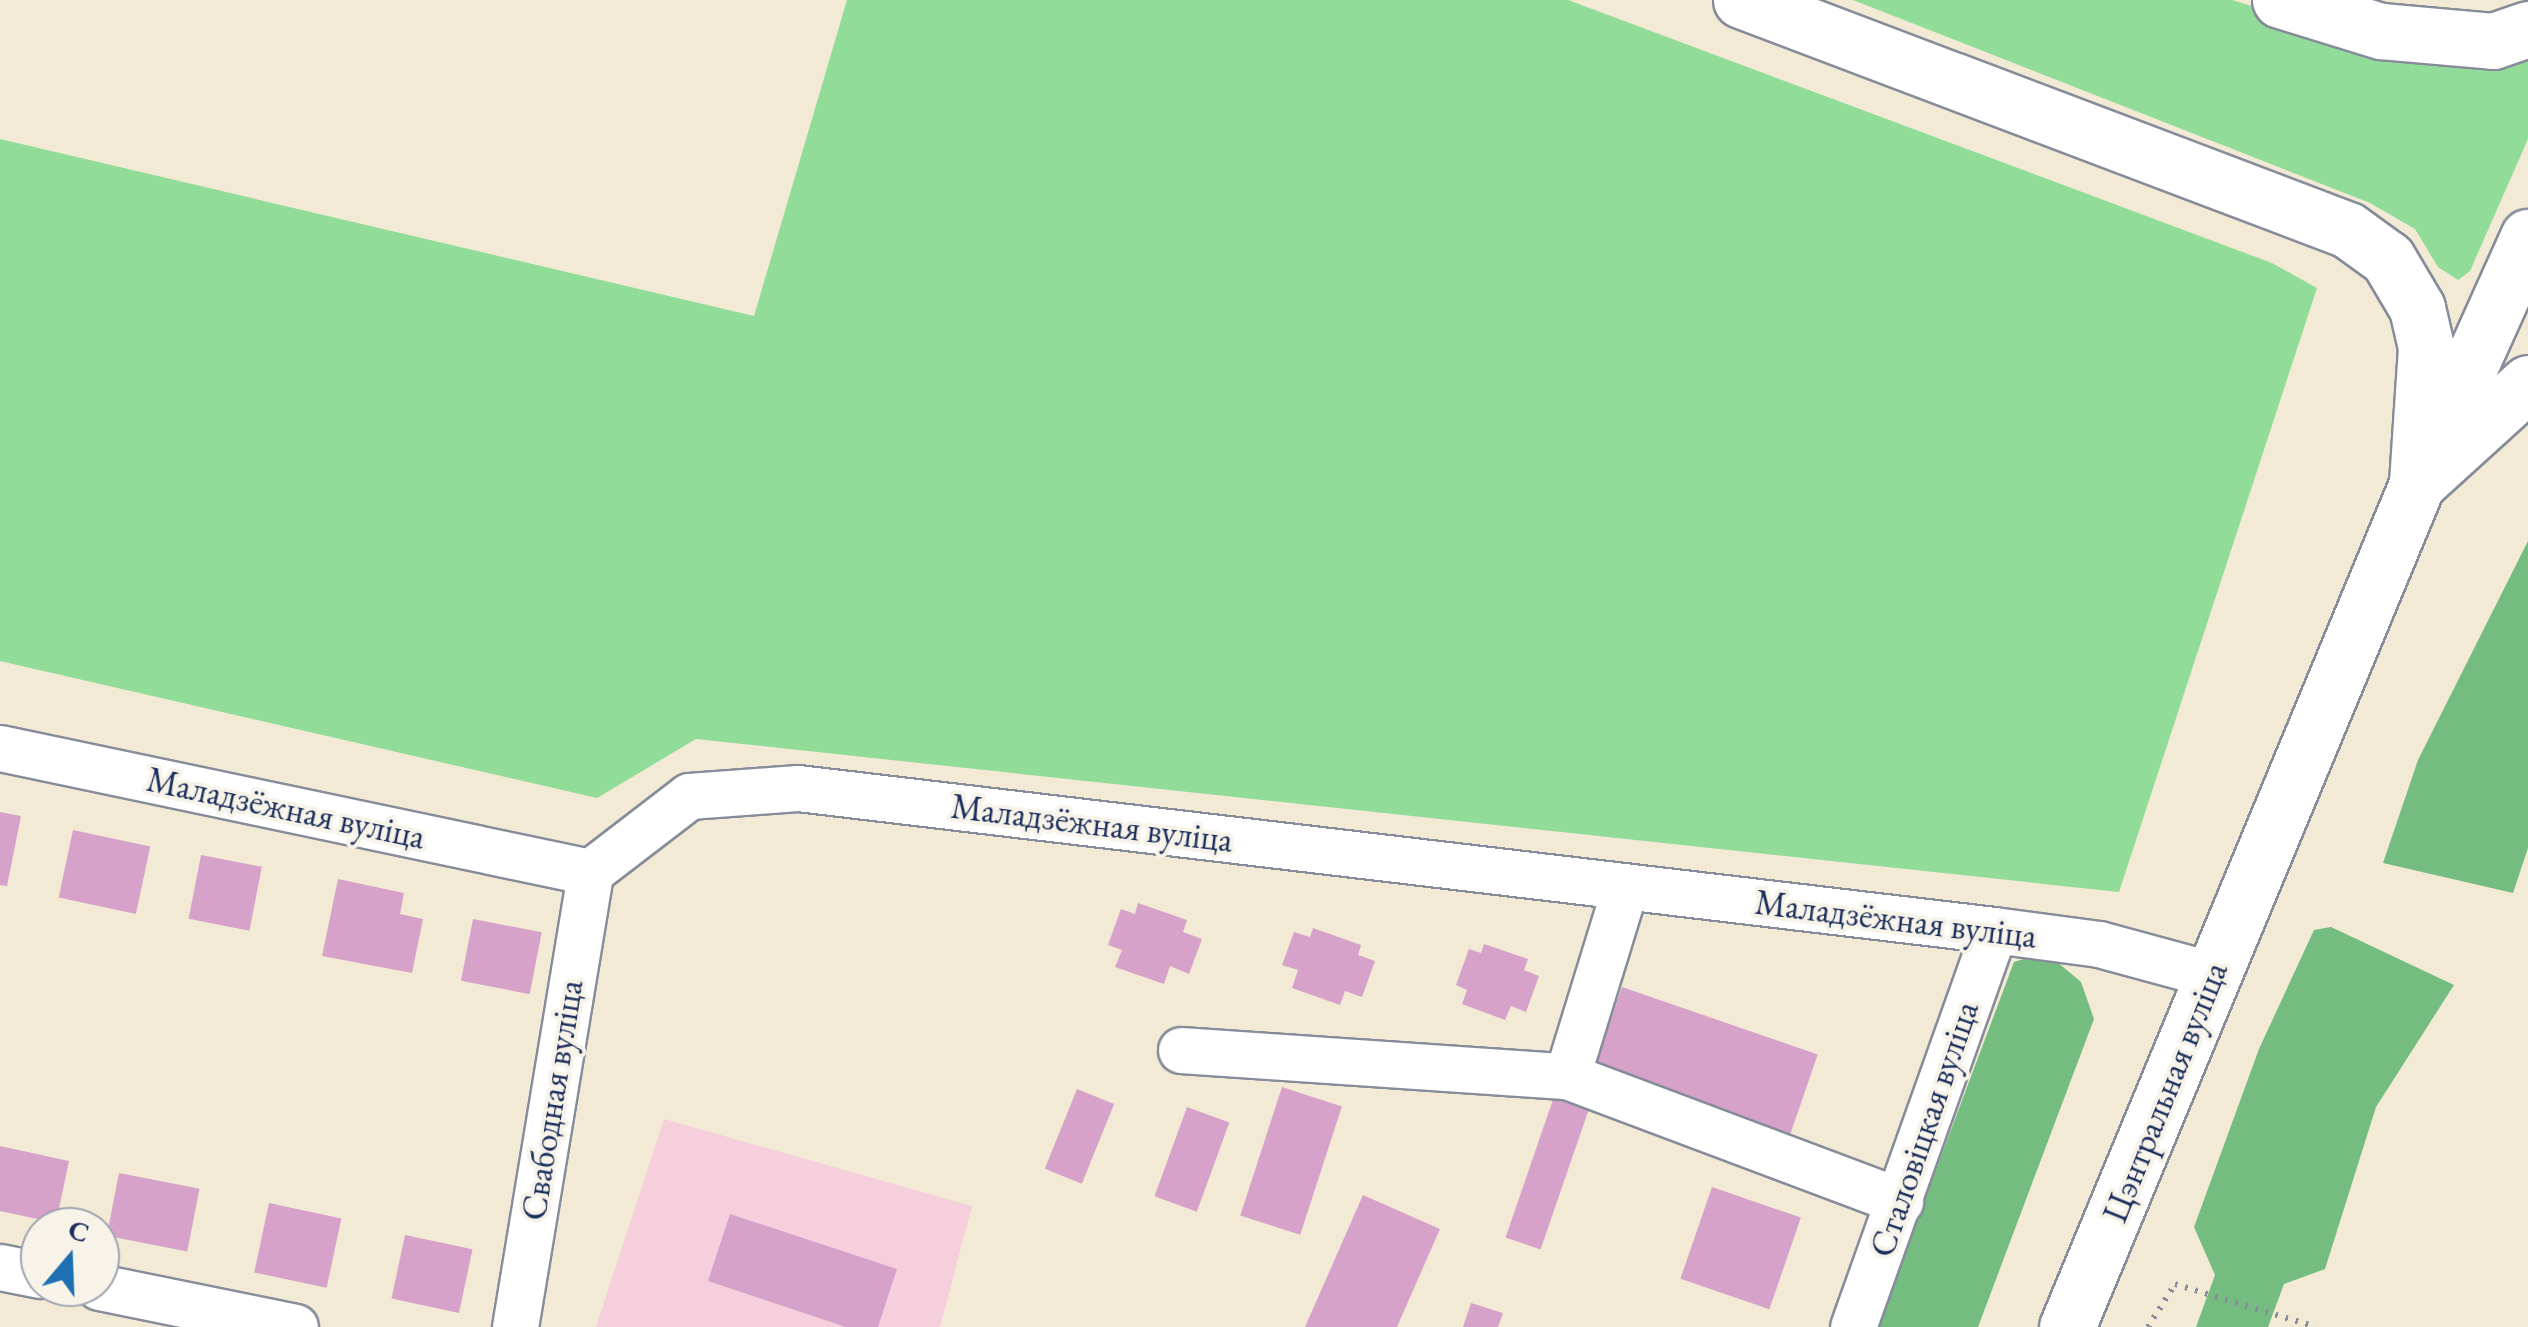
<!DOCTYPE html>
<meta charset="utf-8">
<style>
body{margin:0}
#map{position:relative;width:2528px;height:1327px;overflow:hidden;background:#f2ead5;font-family:"EB Garamond",serif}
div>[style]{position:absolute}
.built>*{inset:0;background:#f5cfdb}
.green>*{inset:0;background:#90dc98}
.forest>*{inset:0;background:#74bc80}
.building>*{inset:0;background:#d6a2ca;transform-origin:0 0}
.path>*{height:6px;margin-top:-3px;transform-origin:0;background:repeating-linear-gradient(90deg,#868c9a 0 2.5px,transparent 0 10.5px)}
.roads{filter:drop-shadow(2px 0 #868c9a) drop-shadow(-2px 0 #868c9a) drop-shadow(0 2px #868c9a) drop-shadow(0 -2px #868c9a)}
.minor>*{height:45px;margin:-22.5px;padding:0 22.5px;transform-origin:22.5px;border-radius:22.5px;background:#fff}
.major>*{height:55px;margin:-27.5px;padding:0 27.5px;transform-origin:27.5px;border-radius:27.5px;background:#fff}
.highway>*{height:55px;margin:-27.5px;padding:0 27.5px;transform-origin:27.5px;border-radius:27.5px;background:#fff}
span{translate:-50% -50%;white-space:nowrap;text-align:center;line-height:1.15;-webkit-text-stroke:8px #f7f3e8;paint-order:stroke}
.street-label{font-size:35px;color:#1b2f5e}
.north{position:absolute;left:20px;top:1207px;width:100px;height:100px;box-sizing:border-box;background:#f7f3e8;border:2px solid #9fa5b1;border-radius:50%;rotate:19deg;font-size:28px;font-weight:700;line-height:40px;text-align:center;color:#1b2f5e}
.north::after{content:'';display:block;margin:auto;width:35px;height:45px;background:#1f6fb2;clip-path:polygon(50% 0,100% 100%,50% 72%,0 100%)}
</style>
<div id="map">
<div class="built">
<div style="clip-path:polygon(664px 1119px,972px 1206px,940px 1327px,596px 1327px)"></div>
</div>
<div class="green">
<div style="clip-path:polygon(847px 0,1568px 0,2272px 263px,2317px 288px,2119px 892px,696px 739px,597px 798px,0 661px,0 139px,754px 316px)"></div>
<div style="clip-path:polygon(1853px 0,2232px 0,2360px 39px,2528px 44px,2528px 139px,2470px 271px,2458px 280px,2438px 267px,2415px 229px,2370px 203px)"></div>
</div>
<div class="forest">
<div style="clip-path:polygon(2528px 541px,2528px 848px,2513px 893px,2383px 863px,2418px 760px)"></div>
<div style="clip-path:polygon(2331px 927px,2454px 985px,2376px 1107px,2325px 1269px,2284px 1284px,2268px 1327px,2196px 1327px,2215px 1275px,2194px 1227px,2259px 1049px,2314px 930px)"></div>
<div style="clip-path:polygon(2033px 956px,2056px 961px,2081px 982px,2094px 1019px,1978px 1327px,1877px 1327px,2014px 962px)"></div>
</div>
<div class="building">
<div style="clip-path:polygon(0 812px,21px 816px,7px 886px,0 885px)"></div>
<div style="left:73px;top:830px;width:79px;height:69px;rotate:12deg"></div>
<div style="left:201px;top:855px;width:62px;height:65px;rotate:11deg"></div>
<div style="clip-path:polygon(338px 879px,404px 893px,400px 914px,423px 919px,412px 973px,322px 956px)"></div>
<div style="clip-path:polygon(1138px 903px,1187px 920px,1183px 932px,1202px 939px,1189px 974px,1170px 966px,1164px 984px,1115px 967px,1122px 950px,1108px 945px,1121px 909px,1135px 914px)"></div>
<div style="left:473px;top:919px;width:70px;height:63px;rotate:11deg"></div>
<div style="clip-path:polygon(1313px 928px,1361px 945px,1358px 955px,1375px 961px,1362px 997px,1345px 991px,1340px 1005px,1292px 988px,1298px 970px,1282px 965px,1294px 932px,1310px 937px)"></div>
<div style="clip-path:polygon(1484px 944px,1528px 959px,1524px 970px,1539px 976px,1526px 1012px,1511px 1006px,1505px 1020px,1462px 1004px,1467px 990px,1456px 985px,1469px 949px,1481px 953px)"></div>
<div style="left:1622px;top:987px;width:207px;height:87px;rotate:19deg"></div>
<div style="left:1282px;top:1087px;width:63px;height:135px;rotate:18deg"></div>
<div style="left:1557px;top:1088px;width:37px;height:158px;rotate:19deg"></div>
<div style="left:1077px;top:1089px;width:40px;height:86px;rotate:22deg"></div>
<div style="left:1187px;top:1107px;width:45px;height:95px;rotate:20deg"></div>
<div style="clip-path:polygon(0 1146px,69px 1161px,56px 1223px,0 1211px)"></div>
<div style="left:119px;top:1173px;width:82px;height:64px;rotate:11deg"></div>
<div style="left:1712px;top:1187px;width:94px;height:97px;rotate:19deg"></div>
<div style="clip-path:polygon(1363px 1195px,1440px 1229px,1397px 1327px,1305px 1327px)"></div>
<div style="left:269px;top:1203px;width:74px;height:71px;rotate:12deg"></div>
<div style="clip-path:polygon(730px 1214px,897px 1269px,878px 1327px,846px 1327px,708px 1281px)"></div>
<div style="left:405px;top:1235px;width:69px;height:65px;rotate:12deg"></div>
<div style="clip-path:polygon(1471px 1303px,1503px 1313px,1498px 1327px,1463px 1327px)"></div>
</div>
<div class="path">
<div style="left:2148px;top:1327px;width:51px;rotate:-57.9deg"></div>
<div style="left:2175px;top:1284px;width:147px;rotate:17deg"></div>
</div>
<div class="roads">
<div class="minor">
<div style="left:0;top:748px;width:603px;rotate:11.87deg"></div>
<div style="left:590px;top:872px;width:125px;rotate:-37.5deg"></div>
<div style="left:689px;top:796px;width:109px;rotate:-4.2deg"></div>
<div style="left:798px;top:788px;width:1204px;rotate:6.77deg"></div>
<div style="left:1994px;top:930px;width:106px;rotate:7.6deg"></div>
<div style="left:2099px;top:944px;width:118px;rotate:15.2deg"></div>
<div style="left:1181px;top:1050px;width:387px;rotate:3.9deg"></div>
<div style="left:1567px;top:1076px;width:198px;rotate:-72.9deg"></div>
<div style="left:1567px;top:1076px;width:356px;rotate:20.6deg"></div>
<div style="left:0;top:1267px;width:41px;rotate:11.3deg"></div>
<div style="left:99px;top:1287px;width:200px;rotate:11.5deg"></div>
<div style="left:515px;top:1327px;width:461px;rotate:-80.6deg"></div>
<div style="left:1853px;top:1327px;width:421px;rotate:-70.4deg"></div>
</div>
<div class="major">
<div style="left:2067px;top:1327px;width:913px;rotate:-67.45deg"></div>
<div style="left:2417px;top:484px;width:271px;rotate:-65.8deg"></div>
</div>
<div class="highway">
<div style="left:1741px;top:0;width:649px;rotate:20.75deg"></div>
<div style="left:2348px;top:230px;width:49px;rotate:35.9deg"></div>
<div style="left:2388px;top:259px;width:57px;rotate:59.4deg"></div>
<div style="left:2417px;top:308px;width:40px;rotate:77deg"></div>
<div style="left:2426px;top:347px;width:137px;rotate:93.8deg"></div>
<div style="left:2280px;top:0;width:106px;rotate:17.1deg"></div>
<div style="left:2381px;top:31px;width:112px;rotate:5.1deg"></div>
<div style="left:2493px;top:41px;width:37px;rotate:-19deg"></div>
<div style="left:2417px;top:484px;width:150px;rotate:-42.3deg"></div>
</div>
</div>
<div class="street-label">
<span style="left:286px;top:808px;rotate:12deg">Маладзёжная вуліца</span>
<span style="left:1092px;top:823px;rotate:7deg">Маладзёжная вуліца</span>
<span style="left:1896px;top:919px;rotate:7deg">Маладзёжная вуліца</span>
<span style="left:2165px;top:1092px;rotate:-68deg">Цэнтральная вуліца</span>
<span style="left:552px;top:1100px;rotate:-81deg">Свабодная вуліца</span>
<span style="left:1924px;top:1129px;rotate:-71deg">Сталовіцкая вуліца</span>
</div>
<div class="north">С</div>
</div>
